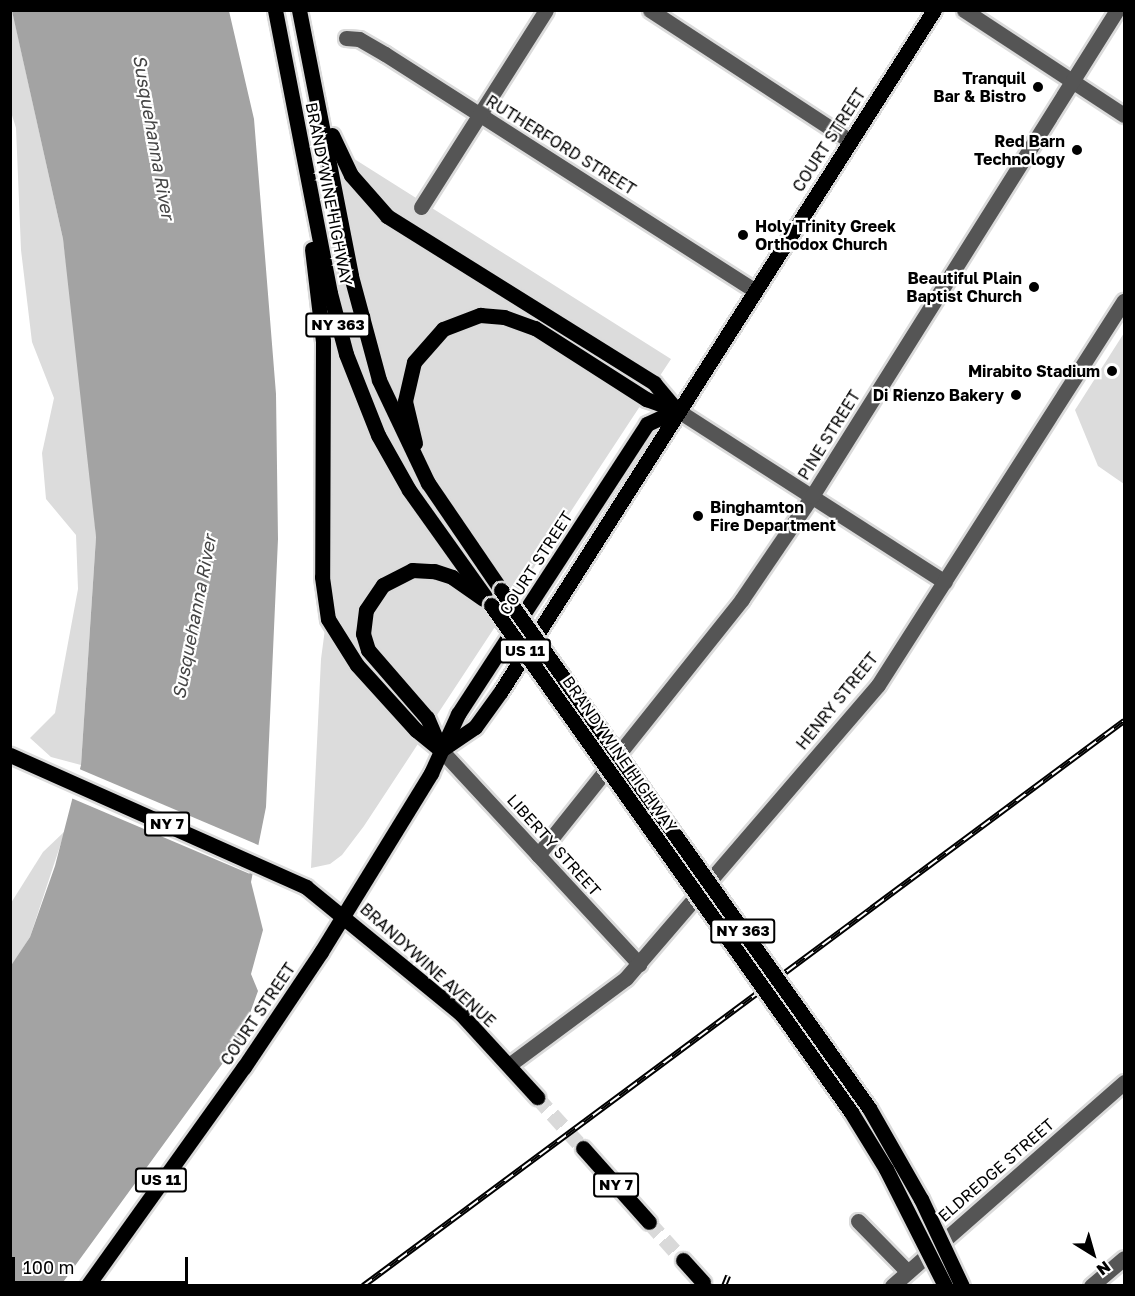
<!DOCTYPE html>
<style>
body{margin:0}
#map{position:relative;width:1135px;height:1296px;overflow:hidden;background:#fff;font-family:"Golos Text",sans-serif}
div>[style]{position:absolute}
.green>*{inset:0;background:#dcdcdc}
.water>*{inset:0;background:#a3a3a3}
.pier>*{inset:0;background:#fff;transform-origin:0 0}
.major-tunnel>*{height:15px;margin-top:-7.5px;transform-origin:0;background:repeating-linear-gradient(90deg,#d9d9d9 0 15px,transparent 0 23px)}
.roads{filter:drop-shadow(2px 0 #dbdbdb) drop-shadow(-2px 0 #dbdbdb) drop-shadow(0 2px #dbdbdb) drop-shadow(0 -2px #dbdbdb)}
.minor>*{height:15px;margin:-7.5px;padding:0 7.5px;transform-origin:7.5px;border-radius:7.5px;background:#555}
.major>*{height:15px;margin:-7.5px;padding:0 7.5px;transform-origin:7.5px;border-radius:7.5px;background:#000}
.rail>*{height:6px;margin-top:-3px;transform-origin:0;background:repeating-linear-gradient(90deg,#fff 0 11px,#000 0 22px);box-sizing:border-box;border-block:2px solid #000}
.bridges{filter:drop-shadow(2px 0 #dbdbdb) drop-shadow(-2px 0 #dbdbdb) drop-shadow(0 2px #dbdbdb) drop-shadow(0 -2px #dbdbdb)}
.major-bridge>*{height:15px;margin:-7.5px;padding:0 7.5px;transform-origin:7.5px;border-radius:7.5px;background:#000}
.dots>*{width:16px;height:16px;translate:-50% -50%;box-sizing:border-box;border:3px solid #fff;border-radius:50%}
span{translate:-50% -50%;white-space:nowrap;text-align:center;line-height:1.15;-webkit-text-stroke:4.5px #fff;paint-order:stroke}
.shield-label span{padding:2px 4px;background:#fff;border:2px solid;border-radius:4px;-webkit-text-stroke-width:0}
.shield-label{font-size:15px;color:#000;font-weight:700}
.poi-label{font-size:16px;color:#000;font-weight:700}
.right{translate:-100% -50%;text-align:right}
.left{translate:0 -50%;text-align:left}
.street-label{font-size:16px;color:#000}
.water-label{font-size:18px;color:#444;font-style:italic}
.frame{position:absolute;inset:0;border:12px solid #000;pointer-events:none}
.north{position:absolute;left:1063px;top:1224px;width:60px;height:60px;-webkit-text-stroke:4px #fff;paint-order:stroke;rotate:143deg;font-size:16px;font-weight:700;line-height:24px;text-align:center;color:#000}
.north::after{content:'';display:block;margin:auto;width:21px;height:27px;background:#000;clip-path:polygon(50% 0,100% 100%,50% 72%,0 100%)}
.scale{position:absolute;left:12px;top:1257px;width:176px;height:27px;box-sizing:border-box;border:3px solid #000;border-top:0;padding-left:8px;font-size:18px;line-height:21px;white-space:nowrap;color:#000;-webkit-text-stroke:4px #fff;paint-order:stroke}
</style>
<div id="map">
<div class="green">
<div style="clip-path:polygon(12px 10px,63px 239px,84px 397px,96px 537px,81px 765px,51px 757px,30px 738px,55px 713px,78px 589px,76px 535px,46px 499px,42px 453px,54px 398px,32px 342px,21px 250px,16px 128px,11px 112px)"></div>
<div style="clip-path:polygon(329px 143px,671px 359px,364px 826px,342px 855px,330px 864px,311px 868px,321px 659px,331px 584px)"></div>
<div style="clip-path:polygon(1124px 333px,1124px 484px,1098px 466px,1075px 410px)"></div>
<div style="clip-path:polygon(65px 831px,30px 937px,11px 966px,11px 903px,43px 852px)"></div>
</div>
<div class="water">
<div style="clip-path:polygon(12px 11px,229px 11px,254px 119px,276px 394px,278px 539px,266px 807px,251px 882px,263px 930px,251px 974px,258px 991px,241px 1038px,61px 1285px,11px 1285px,10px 967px,30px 937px,55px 866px,81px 765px,96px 537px,63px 239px)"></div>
</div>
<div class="pier">
<div style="left:77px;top:768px;width:200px;height:30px;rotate:23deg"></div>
</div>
<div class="major-tunnel">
<div style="left:537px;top:1097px;width:69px;rotate:48deg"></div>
<div style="left:649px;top:1222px;width:51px;rotate:48.2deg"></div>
</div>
<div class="roads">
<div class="minor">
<div style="left:650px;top:10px;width:239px;rotate:33.2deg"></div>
<div style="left:964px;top:10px;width:191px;rotate:33.3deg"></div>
<div style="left:346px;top:38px;width:13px;rotate:4deg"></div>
<div style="left:359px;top:39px;width:30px;rotate:30deg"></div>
<div style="left:385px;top:54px;width:438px;rotate:32.6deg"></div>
<div style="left:421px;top:207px;width:233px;rotate:-57.6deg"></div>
<div style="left:677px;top:410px;width:318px;rotate:32.7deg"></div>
<div style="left:441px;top:750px;width:292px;rotate:47.2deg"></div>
<div style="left:538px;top:855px;width:327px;rotate:-51.4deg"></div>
<div style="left:742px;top:599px;width:125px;rotate:-55.8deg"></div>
<div style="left:812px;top:496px;width:574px;rotate:-57.89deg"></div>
<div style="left:509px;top:1065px;width:146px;rotate:-36.6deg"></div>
<div style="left:626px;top:978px;width:386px;rotate:-49.3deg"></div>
<div style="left:878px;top:685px;width:456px;rotate:-57.4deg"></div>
<div style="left:858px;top:1221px;width:71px;rotate:45.6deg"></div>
<div style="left:892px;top:1286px;width:309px;rotate:-41.3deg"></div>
<div style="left:1091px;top:1286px;width:43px;rotate:-40.3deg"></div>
</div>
<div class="major">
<div style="left:275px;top:10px;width:288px;rotate:79deg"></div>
<div style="left:330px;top:293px;width:63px;rotate:75.3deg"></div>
<div style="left:346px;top:354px;width:87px;rotate:68.4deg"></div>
<div style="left:378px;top:435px;width:63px;rotate:60.6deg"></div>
<div style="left:409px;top:490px;width:141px;rotate:54.5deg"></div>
<div style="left:299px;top:10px;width:271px;rotate:78.9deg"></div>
<div style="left:351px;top:276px;width:108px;rotate:74.9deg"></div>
<div style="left:379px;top:380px;width:114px;rotate:64.6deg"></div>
<div style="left:428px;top:483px;width:130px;rotate:55.7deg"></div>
<div style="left:332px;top:135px;width:44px;rotate:64.6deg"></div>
<div style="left:351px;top:175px;width:55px;rotate:48.7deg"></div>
<div style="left:387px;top:216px;width:315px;rotate:32deg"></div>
<div style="left:654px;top:383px;width:35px;rotate:50deg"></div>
<div style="left:312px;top:249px;width:93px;rotate:83.2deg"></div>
<div style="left:323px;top:341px;width:236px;rotate:90.2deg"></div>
<div style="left:322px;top:577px;width:42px;rotate:81.9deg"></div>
<div style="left:328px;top:619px;width:54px;rotate:57.8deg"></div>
<div style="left:357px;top:665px;width:88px;rotate:47.8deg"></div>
<div style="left:416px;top:730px;width:32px;rotate:39deg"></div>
<div style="left:415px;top:443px;width:43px;rotate:-103.4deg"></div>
<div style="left:405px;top:401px;width:40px;rotate:-77deg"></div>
<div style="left:414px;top:362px;width:44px;rotate:-48.7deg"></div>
<div style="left:443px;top:329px;width:40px;rotate:-21deg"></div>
<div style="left:480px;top:315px;width:24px;rotate:5deg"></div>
<div style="left:504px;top:317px;width:33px;rotate:20deg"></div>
<div style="left:535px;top:328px;width:132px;rotate:32.6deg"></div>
<div style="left:646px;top:399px;width:33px;rotate:20deg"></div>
<div style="left:440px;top:748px;width:33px;rotate:-113deg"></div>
<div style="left:427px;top:718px;width:90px;rotate:-130.9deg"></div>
<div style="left:368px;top:650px;width:17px;rotate:-107deg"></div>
<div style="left:363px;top:634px;width:24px;rotate:-83deg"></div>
<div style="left:366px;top:610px;width:30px;rotate:-56deg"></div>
<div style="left:383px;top:585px;width:33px;rotate:-27deg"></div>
<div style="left:412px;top:570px;width:22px;rotate:3deg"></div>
<div style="left:434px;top:571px;width:19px;rotate:18deg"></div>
<div style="left:452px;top:577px;width:38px;rotate:35deg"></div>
<div style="left:441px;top:750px;width:41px;rotate:-34.1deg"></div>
<div style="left:475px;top:727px;width:44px;rotate:-54.2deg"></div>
<div style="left:501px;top:691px;width:807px;rotate:-57.55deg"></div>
<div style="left:10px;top:755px;width:324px;rotate:24deg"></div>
<div style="left:306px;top:887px;width:200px;rotate:39.3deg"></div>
<div style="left:461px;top:1014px;width:113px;rotate:47.5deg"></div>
<div style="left:583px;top:1148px;width:99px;rotate:48.3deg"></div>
<div style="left:683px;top:1260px;width:30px;rotate:48deg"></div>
<div style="left:87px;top:1286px;width:269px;rotate:-54.4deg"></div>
<div style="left:244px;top:1067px;width:138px;rotate:-56.2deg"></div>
<div style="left:321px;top:952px;width:210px;rotate:-58.4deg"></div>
<div style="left:431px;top:773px;width:65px;rotate:-65.4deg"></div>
<div style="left:458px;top:714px;width:346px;rotate:-56.9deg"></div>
<div style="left:647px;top:424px;width:33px;rotate:-25deg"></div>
</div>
</div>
<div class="rail">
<div style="left:363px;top:1286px;width:948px;rotate:-36.59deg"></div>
<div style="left:724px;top:1286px;width:11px;rotate:-68deg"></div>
</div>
<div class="bridges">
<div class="major-bridge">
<div style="left:501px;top:590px;width:635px;rotate:54.61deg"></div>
<div style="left:869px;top:1108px;width:105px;rotate:60.3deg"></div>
<div style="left:921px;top:1199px;width:96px;rotate:64.8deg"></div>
<div style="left:491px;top:605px;width:622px;rotate:54.62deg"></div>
<div style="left:851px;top:1112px;width:67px;rotate:58.4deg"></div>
<div style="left:886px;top:1169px;width:131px;rotate:63.2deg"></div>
</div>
</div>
<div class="dots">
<div style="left:1038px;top:87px;background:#000"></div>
<div style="left:1077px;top:150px;background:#000"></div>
<div style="left:743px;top:235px;background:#000"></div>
<div style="left:1034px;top:287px;background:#000"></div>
<div style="left:1112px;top:371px;background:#000"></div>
<div style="left:1016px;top:395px;background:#000"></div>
<div style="left:698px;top:516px;background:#000"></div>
</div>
<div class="shield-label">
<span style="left:338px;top:325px">NY 363</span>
<span style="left:525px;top:651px">US 11</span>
<span style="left:167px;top:824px">NY 7</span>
<span style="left:743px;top:931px">NY 363</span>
<span style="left:161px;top:1180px">US 11</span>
<span style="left:616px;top:1185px">NY 7</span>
</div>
<div class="poi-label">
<span class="right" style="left:1026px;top:87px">Tranquil<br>Bar &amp; Bistro</span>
<span class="right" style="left:1065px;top:150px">Red Barn<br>Technology</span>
<span class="left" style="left:755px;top:235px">Holy Trinity Greek<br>Orthodox Church</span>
<span class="right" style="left:1022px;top:287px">Beautiful Plain<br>Baptist Church</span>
<span class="right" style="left:1100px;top:371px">Mirabito Stadium</span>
<span class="right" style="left:1004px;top:395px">Di Rienzo Bakery</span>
<span class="left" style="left:710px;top:516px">Binghamton<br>Fire Department</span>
</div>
<div class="street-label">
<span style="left:829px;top:140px;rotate:-57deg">COURT STREET</span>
<span style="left:561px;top:145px;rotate:32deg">RUTHERFORD STREET</span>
<span style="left:329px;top:194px;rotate:79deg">BRANDYWINE HIGHWAY</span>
<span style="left:829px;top:435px;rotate:-58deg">PINE STREET</span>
<span style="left:536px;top:563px;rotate:-57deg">COURT STREET</span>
<span style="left:837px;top:701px;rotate:-51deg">HENRY STREET</span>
<span style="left:620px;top:754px;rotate:55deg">BRANDYWINE HIGHWAY</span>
<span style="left:554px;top:845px;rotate:48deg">LIBERTY STREET</span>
<span style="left:428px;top:965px;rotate:42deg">BRANDYWINE AVENUE</span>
<span style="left:258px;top:1014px;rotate:-56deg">COURT STREET</span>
<span style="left:996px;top:1170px;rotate:-41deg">ELDREDGE STREET</span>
</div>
<div class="water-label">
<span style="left:154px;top:137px;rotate:80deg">Susquehanna River</span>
<span style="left:194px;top:617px;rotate:-79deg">Susquehanna River</span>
</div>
<div class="frame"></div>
<div class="north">N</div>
<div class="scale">100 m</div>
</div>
